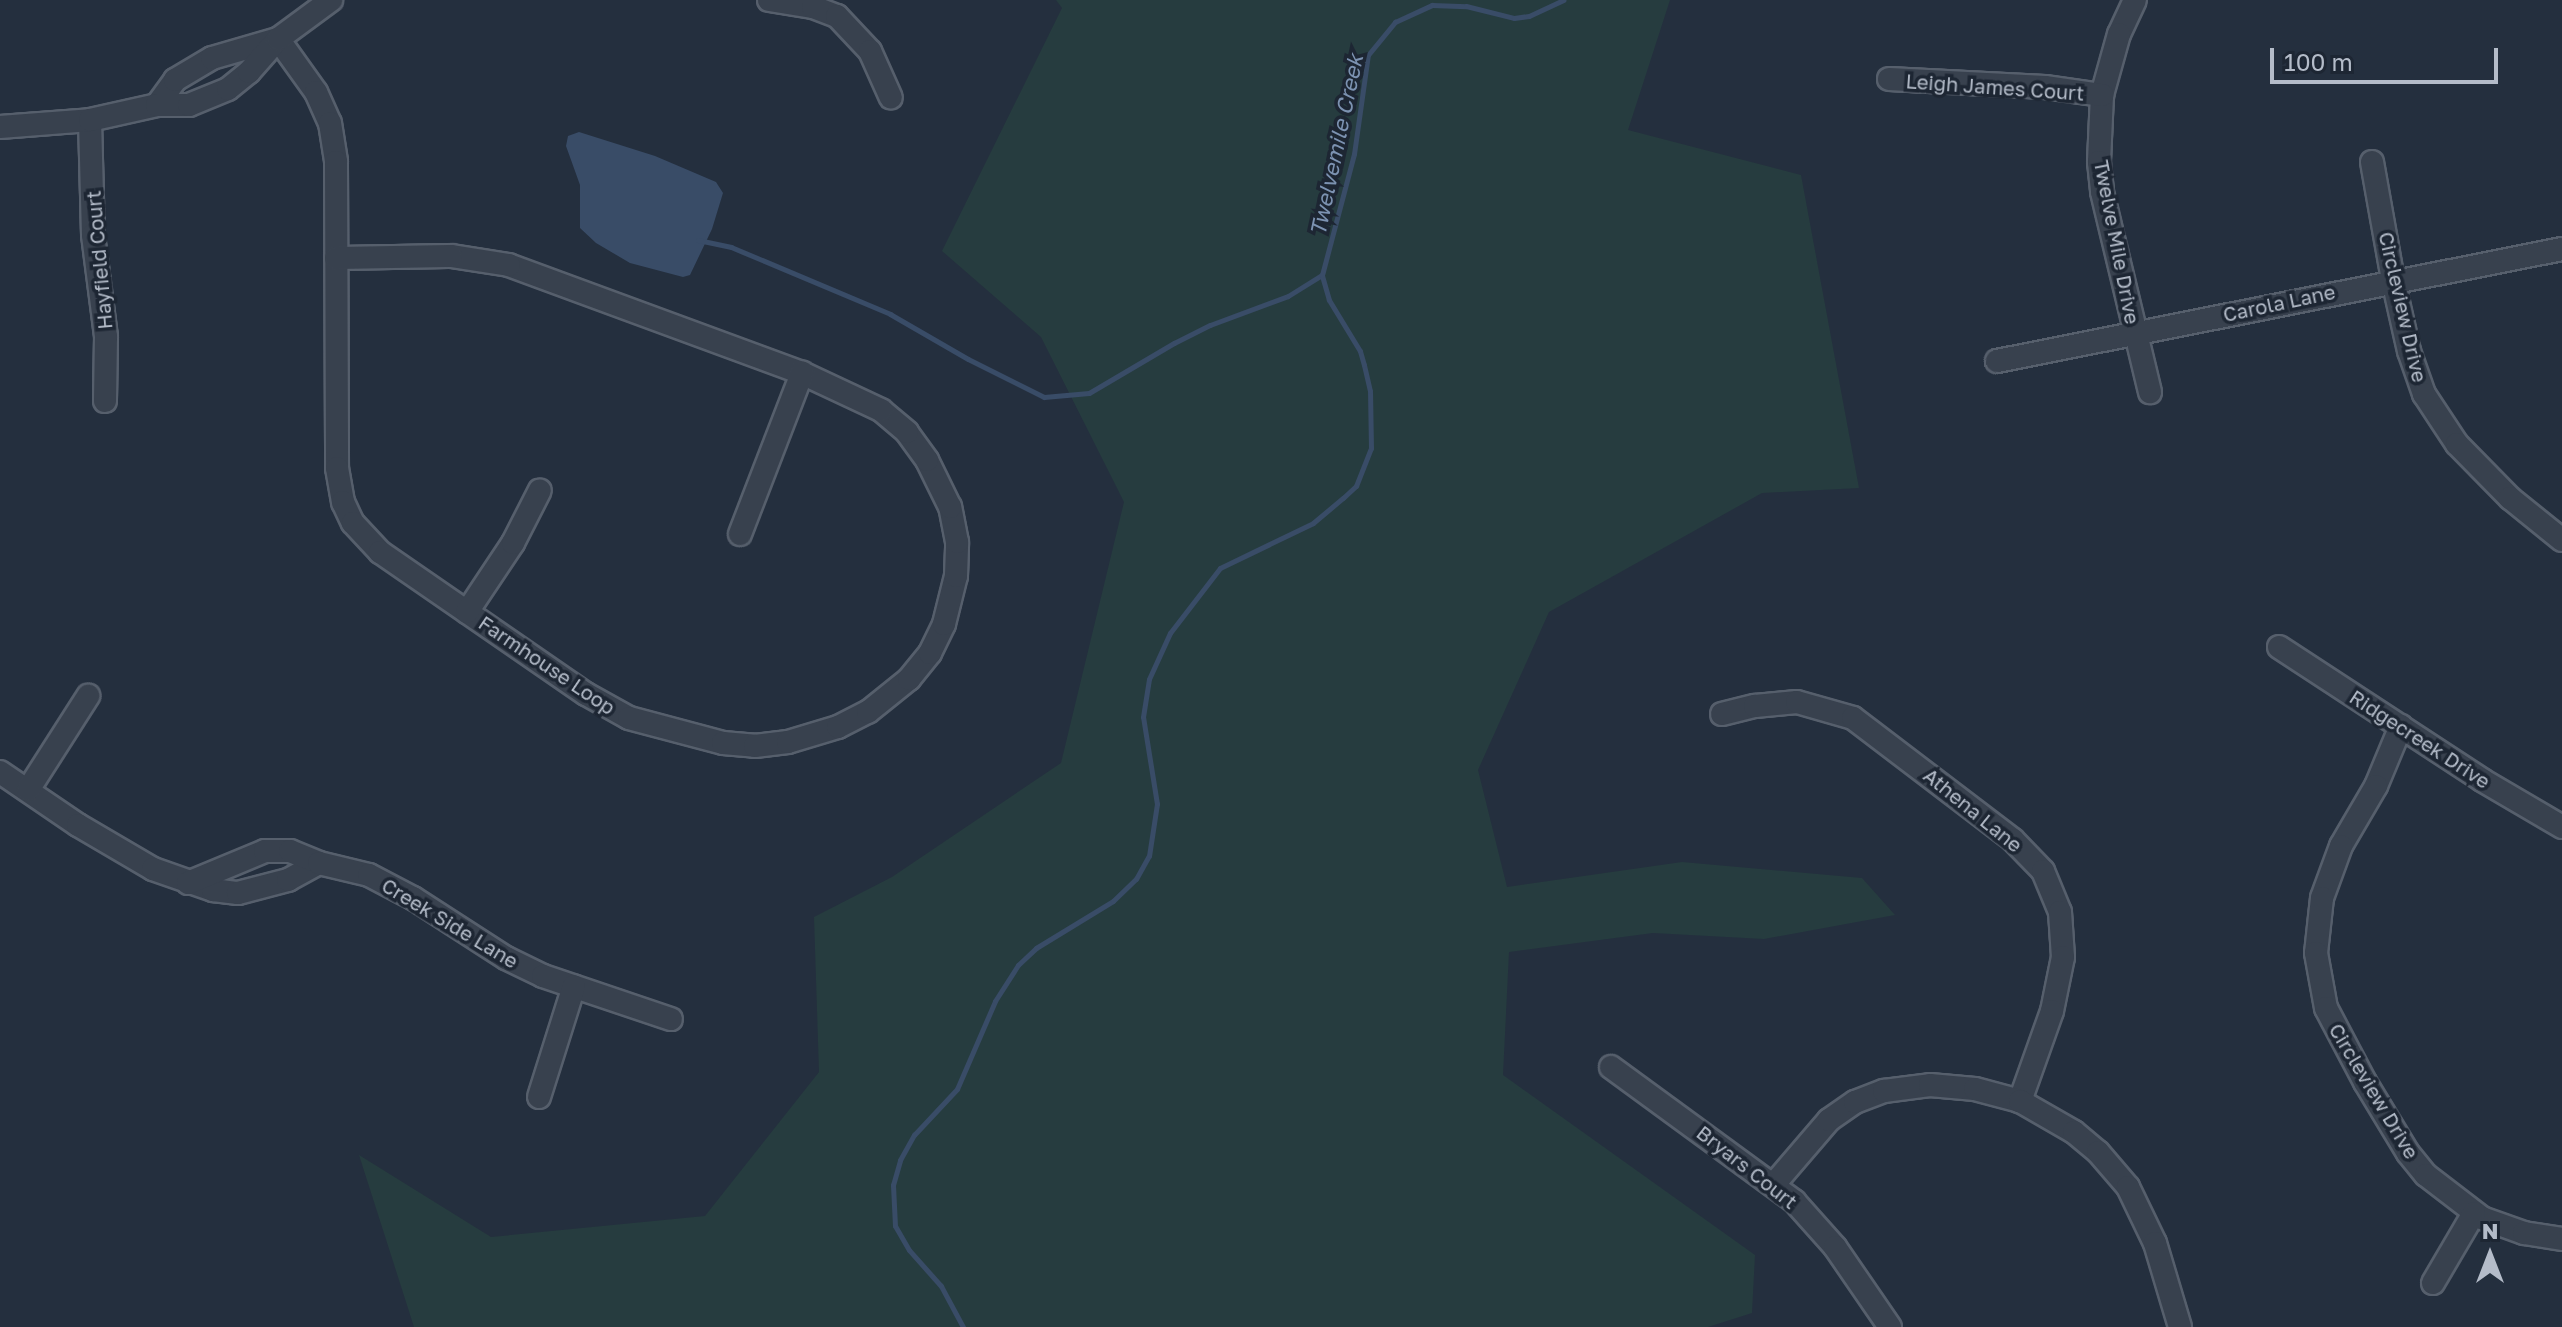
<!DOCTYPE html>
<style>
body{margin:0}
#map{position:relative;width:2562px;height:1327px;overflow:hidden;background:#242f3e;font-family:"Golos Text",sans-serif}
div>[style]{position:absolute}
.green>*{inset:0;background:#263c3f}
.water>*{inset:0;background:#394c67}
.stream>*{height:5px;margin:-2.5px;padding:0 2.5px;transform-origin:2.5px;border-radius:2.5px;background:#394c67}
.roads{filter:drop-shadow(2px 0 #565f6c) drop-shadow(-2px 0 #565f6c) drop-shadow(0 2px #565f6c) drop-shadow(0 -2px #565f6c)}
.minor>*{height:22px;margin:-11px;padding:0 11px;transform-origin:11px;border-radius:11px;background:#38414e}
span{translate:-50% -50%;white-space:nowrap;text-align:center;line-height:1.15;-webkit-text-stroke:7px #1d2633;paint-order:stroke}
.street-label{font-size:20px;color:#b4bcc9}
.water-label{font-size:22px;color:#7c92b1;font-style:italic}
.north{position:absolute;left:2450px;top:1215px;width:80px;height:80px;-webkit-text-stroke:6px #1d2633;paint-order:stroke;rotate:0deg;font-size:22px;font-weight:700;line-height:32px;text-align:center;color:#b4bcc9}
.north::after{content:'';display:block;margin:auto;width:28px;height:36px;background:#b4bcc9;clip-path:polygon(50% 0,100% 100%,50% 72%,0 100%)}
.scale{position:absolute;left:2270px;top:48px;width:228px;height:36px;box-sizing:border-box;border:4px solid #b4bcc9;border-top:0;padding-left:10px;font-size:24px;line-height:28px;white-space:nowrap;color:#b4bcc9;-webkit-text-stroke:6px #1d2633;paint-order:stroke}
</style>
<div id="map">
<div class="green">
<div style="clip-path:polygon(1056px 0,1670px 0,1628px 130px,1801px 175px,1859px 488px,1762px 493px,1549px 612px,1478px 770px,1507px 887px,1682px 862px,1862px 878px,1895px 915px,1764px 939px,1653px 933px,1509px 952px,1503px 1075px,1755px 1255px,1752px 1313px,1708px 1327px,414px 1327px,359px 1155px,491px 1237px,705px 1216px,819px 1072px,814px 917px,892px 877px,1061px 763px,1124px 502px,1041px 337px,942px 251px,1062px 8px)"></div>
</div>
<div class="water">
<div style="clip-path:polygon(579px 132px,655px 156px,716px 182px,723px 193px,712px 229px,690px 275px,683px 277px,630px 263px,596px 243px,580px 228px,580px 185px,566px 146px,568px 136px)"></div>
</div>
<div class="stream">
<div style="left:698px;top:240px;width:34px;rotate:12deg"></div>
<div style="left:731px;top:247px;width:173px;rotate:22.8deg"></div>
<div style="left:890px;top:314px;width:90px;rotate:30deg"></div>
<div style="left:968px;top:359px;width:85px;rotate:26.6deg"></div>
<div style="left:1044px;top:397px;width:45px;rotate:-5.1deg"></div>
<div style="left:1089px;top:393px;width:99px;rotate:-30.5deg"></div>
<div style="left:1174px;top:343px;width:40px;rotate:-26.6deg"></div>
<div style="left:1210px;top:325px;width:83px;rotate:-20.4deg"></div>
<div style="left:1288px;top:296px;width:40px;rotate:-32deg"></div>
<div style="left:963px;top:1327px;width:47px;rotate:-118.2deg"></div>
<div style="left:941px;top:1286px;width:48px;rotate:-131.6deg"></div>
<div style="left:909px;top:1250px;width:28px;rotate:-120deg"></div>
<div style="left:895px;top:1226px;width:41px;rotate:-92.8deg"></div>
<div style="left:893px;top:1185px;width:26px;rotate:-74deg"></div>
<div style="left:900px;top:1160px;width:29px;rotate:-61deg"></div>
<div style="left:914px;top:1135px;width:63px;rotate:-46.9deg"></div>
<div style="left:957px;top:1089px;width:96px;rotate:-66.6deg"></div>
<div style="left:995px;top:1001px;width:43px;rotate:-57.4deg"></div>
<div style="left:1018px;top:965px;width:25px;rotate:-43deg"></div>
<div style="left:1036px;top:948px;width:90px;rotate:-31.4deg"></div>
<div style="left:1113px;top:901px;width:32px;rotate:-44deg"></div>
<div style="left:1136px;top:879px;width:26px;rotate:-61deg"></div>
<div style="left:1149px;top:856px;width:53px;rotate:-81.3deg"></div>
<div style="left:1157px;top:804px;width:88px;rotate:-99.1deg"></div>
<div style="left:1143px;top:717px;width:38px;rotate:-81deg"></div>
<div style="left:1149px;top:679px;width:51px;rotate:-65.5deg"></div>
<div style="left:1170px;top:633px;width:82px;rotate:-52.4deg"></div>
<div style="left:1220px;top:568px;width:103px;rotate:-25.8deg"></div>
<div style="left:1313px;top:523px;width:39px;rotate:-40deg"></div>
<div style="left:1343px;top:498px;width:18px;rotate:-43deg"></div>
<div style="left:1356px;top:486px;width:41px;rotate:-68.5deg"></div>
<div style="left:1371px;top:448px;width:57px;rotate:-91deg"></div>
<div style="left:1370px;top:391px;width:27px;rotate:-103deg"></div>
<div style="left:1364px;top:365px;width:15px;rotate:-106deg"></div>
<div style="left:1360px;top:351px;width:60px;rotate:-121.3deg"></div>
<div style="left:1329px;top:300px;width:26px;rotate:-106deg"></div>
<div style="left:1322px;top:275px;width:125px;rotate:-75.2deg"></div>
<div style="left:1354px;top:154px;width:100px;rotate:-82deg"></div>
<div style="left:1368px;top:55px;width:43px;rotate:-50.7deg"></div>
<div style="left:1395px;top:22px;width:41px;rotate:-24.7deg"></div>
<div style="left:1432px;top:5px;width:34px;rotate:2deg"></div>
<div style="left:1466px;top:6px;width:49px;rotate:14deg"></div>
<div style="left:1514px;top:18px;width:15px;rotate:-8deg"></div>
<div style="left:1529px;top:16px;width:38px;rotate:-25deg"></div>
</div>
<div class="roads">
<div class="minor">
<div style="left:769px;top:0;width:45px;rotate:9deg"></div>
<div style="left:813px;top:7px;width:26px;rotate:21deg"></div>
<div style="left:837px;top:16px;width:48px;rotate:46.7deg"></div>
<div style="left:870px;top:51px;width:51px;rotate:65.9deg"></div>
<div style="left:2135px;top:0;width:38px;rotate:115deg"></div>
<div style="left:2119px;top:34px;width:63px;rotate:105.6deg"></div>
<div style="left:2102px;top:95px;width:67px;rotate:92.6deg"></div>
<div style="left:2099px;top:162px;width:30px;rotate:84deg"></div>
<div style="left:2102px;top:192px;width:206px;rotate:76.5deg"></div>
<div style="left:278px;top:39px;width:65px;rotate:54.4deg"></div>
<div style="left:316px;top:92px;width:34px;rotate:66deg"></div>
<div style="left:330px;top:123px;width:39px;rotate:81deg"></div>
<div style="left:336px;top:162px;width:306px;rotate:89.8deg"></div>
<div style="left:337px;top:468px;width:35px;rotate:80deg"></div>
<div style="left:343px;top:502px;width:23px;rotate:65deg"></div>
<div style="left:353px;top:523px;width:40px;rotate:47deg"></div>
<div style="left:380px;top:552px;width:250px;rotate:34.6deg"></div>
<div style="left:586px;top:694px;width:49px;rotate:29.2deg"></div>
<div style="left:629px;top:718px;width:97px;rotate:14.9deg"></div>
<div style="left:723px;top:743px;width:32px;rotate:5deg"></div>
<div style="left:755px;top:746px;width:33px;rotate:-7deg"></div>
<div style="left:788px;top:742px;width:52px;rotate:-16.7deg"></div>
<div style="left:838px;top:727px;width:34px;rotate:-27deg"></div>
<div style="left:868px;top:712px;width:53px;rotate:-38.8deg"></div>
<div style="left:909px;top:679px;width:33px;rotate:-51deg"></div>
<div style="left:930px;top:653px;width:32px;rotate:-64deg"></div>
<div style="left:944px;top:624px;width:49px;rotate:-76deg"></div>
<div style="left:956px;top:576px;width:34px;rotate:-88deg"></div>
<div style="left:957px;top:542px;width:36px;rotate:-101deg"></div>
<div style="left:950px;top:507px;width:52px;rotate:-116.1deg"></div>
<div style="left:927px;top:460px;width:34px;rotate:-126deg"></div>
<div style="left:907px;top:432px;width:34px;rotate:-140deg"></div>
<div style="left:881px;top:410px;width:87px;rotate:-154.9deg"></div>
<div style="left:802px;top:373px;width:312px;rotate:-159.8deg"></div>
<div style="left:509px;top:265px;width:59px;rotate:-171.2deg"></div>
<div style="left:451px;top:256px;width:115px;rotate:179deg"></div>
<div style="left:1889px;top:79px;width:156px;rotate:2.9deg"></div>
<div style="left:2045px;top:87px;width:58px;rotate:8deg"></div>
<div style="left:157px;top:105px;width:31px;rotate:-54deg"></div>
<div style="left:175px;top:80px;width:43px;rotate:-30.7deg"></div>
<div style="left:212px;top:58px;width:69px;rotate:-16.1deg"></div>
<div style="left:90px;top:120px;width:115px;rotate:88.5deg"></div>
<div style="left:93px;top:235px;width:103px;rotate:82.7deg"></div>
<div style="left:106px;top:337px;width:64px;rotate:90.9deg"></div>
<div style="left:0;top:127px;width:90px;rotate:-4.4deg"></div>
<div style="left:90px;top:120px;width:69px;rotate:-12.6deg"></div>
<div style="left:157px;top:105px;width:32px"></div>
<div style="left:189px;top:105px;width:42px;rotate:-22.3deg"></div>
<div style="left:228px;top:89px;width:27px;rotate:-39deg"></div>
<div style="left:249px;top:72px;width:44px;rotate:-48.7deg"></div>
<div style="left:278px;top:39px;width:66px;rotate:-36.3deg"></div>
<div style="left:2372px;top:162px;width:120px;rotate:79.9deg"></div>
<div style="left:2393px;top:280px;width:73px;rotate:77.3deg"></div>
<div style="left:2409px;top:351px;width:46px;rotate:70.8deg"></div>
<div style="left:2424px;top:394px;width:60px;rotate:56.6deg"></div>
<div style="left:2457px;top:444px;width:76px;rotate:45.5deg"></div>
<div style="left:2510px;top:498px;width:67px;rotate:38.9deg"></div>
<div style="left:1997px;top:361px;width:576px;rotate:-11.21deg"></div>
<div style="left:740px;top:534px;width:173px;rotate:-68.9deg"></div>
<div style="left:467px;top:612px;width:83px;rotate:-56.3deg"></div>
<div style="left:513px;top:543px;width:59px;rotate:-63deg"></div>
<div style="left:2279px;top:647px;width:243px;rotate:33.2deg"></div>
<div style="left:2482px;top:780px;width:93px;rotate:30.4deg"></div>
<div style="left:1722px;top:714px;width:34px;rotate:-14deg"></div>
<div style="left:1755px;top:706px;width:42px;rotate:-5.4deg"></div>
<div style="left:1797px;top:702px;width:58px;rotate:15.9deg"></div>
<div style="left:1853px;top:718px;width:201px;rotate:37.3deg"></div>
<div style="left:2013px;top:840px;width:43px;rotate:45.9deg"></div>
<div style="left:2043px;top:871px;width:44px;rotate:67.5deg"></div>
<div style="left:2060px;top:912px;width:45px;rotate:86.2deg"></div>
<div style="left:2063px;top:957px;width:55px;rotate:101.5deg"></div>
<div style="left:2052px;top:1011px;width:96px;rotate:109.6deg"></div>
<div style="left:2401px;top:726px;width:65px;rotate:112.6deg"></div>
<div style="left:2376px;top:786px;width:69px;rotate:120.3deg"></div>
<div style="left:2341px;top:846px;width:55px;rotate:110.1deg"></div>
<div style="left:2322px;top:898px;width:55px;rotate:96.2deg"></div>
<div style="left:2316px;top:953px;width:56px;rotate:79.7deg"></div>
<div style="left:2326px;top:1008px;width:84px;rotate:62.2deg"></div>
<div style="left:2365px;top:1082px;width:83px;rotate:58.8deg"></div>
<div style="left:2408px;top:1153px;width:28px;rotate:51deg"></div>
<div style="left:2426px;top:1175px;width:71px;rotate:37.5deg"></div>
<div style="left:2482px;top:1218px;width:45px;rotate:19.7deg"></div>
<div style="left:2524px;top:1233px;width:38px;rotate:9deg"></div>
<div style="left:0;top:772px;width:94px;rotate:34.2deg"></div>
<div style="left:78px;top:825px;width:87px;rotate:30.4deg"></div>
<div style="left:153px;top:869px;width:64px;rotate:19.3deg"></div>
<div style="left:213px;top:890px;width:25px;rotate:7deg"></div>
<div style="left:238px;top:893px;width:52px;rotate:-14.6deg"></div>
<div style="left:288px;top:880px;width:35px;rotate:-29deg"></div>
<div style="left:28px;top:790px;width:112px;rotate:-57.4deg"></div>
<div style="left:188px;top:883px;width:83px;rotate:-22.6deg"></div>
<div style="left:265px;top:851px;width:25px"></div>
<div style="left:290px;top:851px;width:31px;rotate:22deg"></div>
<div style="left:319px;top:863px;width:51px;rotate:13.5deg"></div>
<div style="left:369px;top:875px;width:50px;rotate:27.6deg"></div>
<div style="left:413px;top:898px;width:111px;rotate:32.8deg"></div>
<div style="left:506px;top:958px;width:41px;rotate:25.9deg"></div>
<div style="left:543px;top:976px;width:135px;rotate:18.6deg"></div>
<div style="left:1611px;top:1067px;width:227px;rotate:36.2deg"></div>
<div style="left:1794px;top:1201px;width:62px;rotate:48.3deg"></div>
<div style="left:1835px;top:1247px;width:97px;rotate:55.5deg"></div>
<div style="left:539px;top:1097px;width:116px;rotate:-72.5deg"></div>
<div style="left:1775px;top:1183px;width:83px;rotate:-49.4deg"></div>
<div style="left:1829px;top:1120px;width:32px;rotate:-35deg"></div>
<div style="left:1855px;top:1102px;width:31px;rotate:-21deg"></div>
<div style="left:1884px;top:1091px;width:46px;rotate:-7.4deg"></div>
<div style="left:1930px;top:1085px;width:45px;rotate:5.1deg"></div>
<div style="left:1975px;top:1089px;width:47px;rotate:14.9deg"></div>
<div style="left:2020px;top:1101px;width:62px;rotate:29.9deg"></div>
<div style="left:2074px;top:1132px;width:31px;rotate:40deg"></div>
<div style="left:2098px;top:1152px;width:46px;rotate:49.4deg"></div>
<div style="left:2128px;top:1187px;width:62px;rotate:64.3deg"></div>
<div style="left:2155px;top:1243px;width:88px;rotate:73.4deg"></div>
<div style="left:2433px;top:1283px;width:81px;rotate:-59.6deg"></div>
</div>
</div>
<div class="street-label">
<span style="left:1995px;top:87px;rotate:4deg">Leigh James Court</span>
<span style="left:2117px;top:242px;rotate:79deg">Twelve Mile Drive</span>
<span style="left:99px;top:260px;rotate:-95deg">Hayfield Court</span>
<span style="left:2279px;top:303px;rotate:-12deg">Carola Lane</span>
<span style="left:2403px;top:307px;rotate:77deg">Circleview Drive</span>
<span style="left:547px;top:665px;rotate:34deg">Farmhouse Loop</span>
<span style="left:2420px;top:739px;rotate:33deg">Ridgecreek Drive</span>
<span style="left:1973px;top:810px;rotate:39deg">Athena Lane</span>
<span style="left:450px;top:923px;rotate:31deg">Creek Side Lane</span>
<span style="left:2374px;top:1091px;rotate:59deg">Circleview Drive</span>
<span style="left:1747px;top:1167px;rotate:38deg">Bryars Court</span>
</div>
<div class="water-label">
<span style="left:1336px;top:145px;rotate:-78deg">Twelvemile Creek</span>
</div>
<div class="north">N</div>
<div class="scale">100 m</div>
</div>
